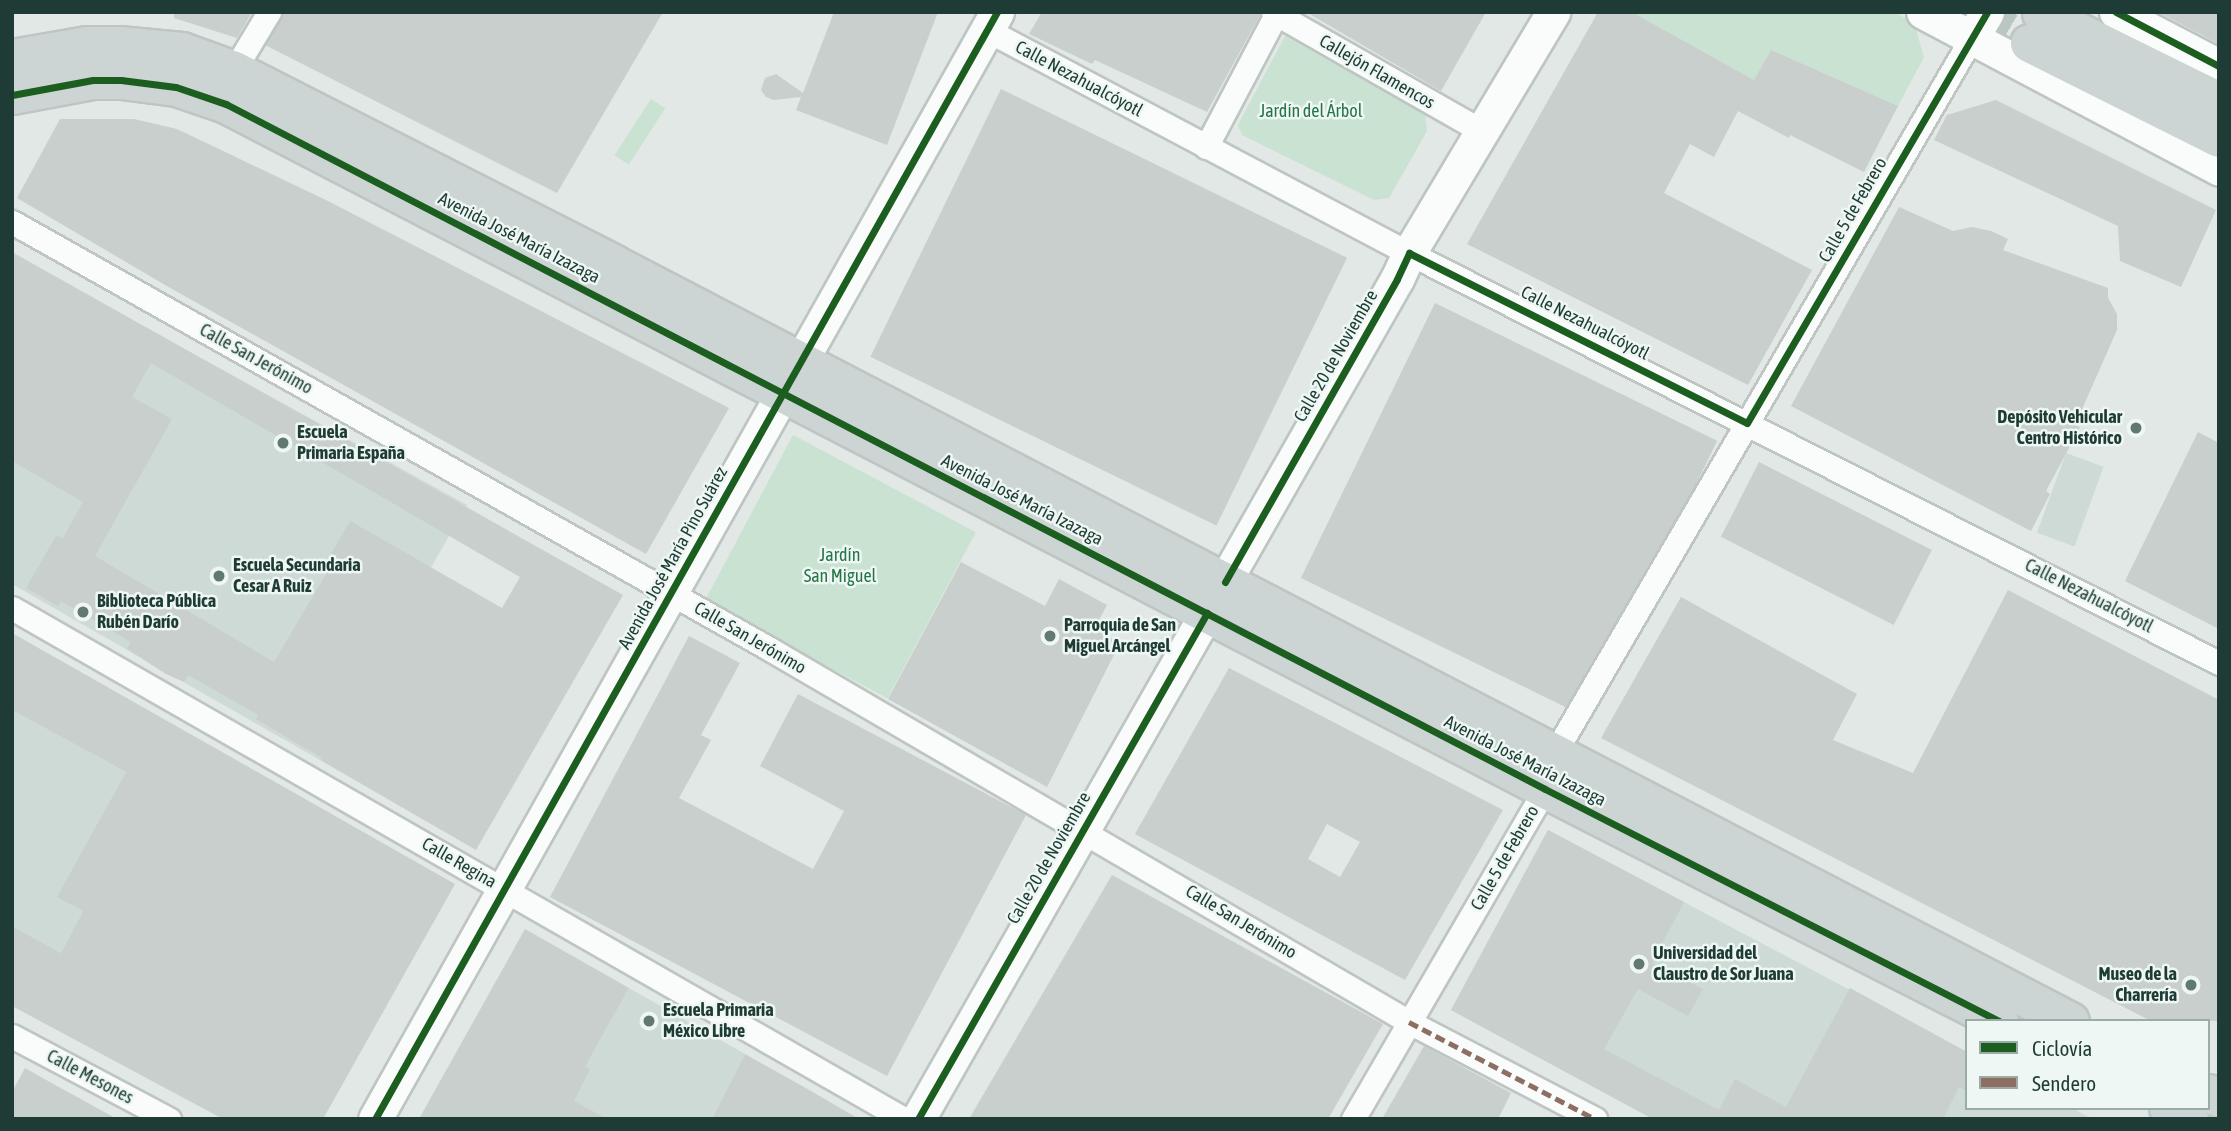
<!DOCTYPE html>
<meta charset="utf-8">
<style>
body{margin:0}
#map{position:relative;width:2231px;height:1131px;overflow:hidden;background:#e1e8e5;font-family:"Asap Condensed",sans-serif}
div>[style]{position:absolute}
.built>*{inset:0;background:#cedad5;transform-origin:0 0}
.green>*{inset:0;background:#c9e2d1;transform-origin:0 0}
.building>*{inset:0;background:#c8cfcc;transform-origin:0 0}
.primary-tunnel>*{height:37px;margin-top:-18.5px;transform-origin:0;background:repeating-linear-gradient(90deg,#bac6c2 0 37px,transparent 0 55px)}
.roads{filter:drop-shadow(2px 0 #bec5c2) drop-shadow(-2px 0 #bec5c2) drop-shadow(0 2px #bec5c2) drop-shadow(0 -2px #bec5c2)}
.street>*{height:23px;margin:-11.5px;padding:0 11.5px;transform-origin:11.5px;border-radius:11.5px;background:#fafcfb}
.secondary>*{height:33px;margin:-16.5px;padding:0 16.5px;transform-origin:16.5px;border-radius:16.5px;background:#fafcfb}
.primary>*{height:37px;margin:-18.5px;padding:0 18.5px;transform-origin:18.5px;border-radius:18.5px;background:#ccd5d3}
.quiet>*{height:5px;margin-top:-2.5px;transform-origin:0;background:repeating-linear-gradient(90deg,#8d6e63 0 10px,transparent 0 15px)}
.cycleway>*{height:7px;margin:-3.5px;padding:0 3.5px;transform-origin:3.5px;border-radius:3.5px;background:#1b5e20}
.dots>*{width:19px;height:19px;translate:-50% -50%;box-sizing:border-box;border:4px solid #eef7f3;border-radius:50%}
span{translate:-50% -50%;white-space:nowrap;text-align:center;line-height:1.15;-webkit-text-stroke:5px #eef7f3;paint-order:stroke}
.street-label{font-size:18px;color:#1e3c35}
.park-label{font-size:18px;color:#267547}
.poi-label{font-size:18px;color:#1e3c35;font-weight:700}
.right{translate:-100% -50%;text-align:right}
.left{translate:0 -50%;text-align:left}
.frame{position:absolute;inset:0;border:14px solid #1e3c35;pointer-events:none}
.legend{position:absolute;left:1965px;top:1019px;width:245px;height:91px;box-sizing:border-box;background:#eef7f3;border:2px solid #9baca7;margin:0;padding:9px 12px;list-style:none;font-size:21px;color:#1e3c35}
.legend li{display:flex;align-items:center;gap:14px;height:35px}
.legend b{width:35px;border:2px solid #9baca7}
</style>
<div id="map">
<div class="built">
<div style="clip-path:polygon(145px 327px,467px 505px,320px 760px,12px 584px,12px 424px)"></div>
<div style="left:2066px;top:453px;width:40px;height:85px;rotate:20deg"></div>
<div style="clip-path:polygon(12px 710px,126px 772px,58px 897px,83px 911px,61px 953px,12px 926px)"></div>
<div style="clip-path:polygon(1548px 830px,1967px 1052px,1967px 1108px,2072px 1108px,2092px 1119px,1653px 1119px,1451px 1010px)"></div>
<div style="clip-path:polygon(629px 988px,745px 1054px,712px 1119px,565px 1119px,589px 1069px,585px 1067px)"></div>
</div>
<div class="green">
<div style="clip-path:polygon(1632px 12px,1894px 12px,1914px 23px,1924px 57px,1898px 106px,1771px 50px,1754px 80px)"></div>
<div style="clip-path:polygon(1285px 36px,1425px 114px,1427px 131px,1389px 198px,1374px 200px,1242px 135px,1238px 125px)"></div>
<div style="left:651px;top:99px;width:17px;height:67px;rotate:33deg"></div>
<div style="left:793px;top:435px;width:207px;height:188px;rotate:28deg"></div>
</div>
<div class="building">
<div style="clip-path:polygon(174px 12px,252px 12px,237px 38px,174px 18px)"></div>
<div style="clip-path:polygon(283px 12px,663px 12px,557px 193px,265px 45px)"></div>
<div style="clip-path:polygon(834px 12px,938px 12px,887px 145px,796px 110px,801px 97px,774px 100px,766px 97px,761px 90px,765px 78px,776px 74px,803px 93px)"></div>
<div style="clip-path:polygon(1042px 12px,1259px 12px,1260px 15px,1207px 112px,1095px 60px,1092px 64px,1029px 34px)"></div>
<div style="clip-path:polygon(1306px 12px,1486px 12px,1441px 91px)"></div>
<div style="clip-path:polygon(1598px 12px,1632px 12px,1754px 80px,1771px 50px,1898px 106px,1864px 172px,1790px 135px,1789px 138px,1738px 111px,1714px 157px,1690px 144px,1664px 193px,1812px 270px,1748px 385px,1467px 244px)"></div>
<div style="clip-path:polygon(2158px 12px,2219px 12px,2217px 43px)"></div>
<div style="left:1001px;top:89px;width:385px;height:298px;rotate:26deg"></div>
<div style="clip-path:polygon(1996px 100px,2216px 210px,2181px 287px,2120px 261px,2118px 226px,1934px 140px,1947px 115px)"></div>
<div style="clip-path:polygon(60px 119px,134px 119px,177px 129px,326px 200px,729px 408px,646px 554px,172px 289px,17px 198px)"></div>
<div style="clip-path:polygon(1899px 207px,1953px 231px,1972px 227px,1991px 231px,2008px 239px,2003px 250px,2108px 288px,2108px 298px,2117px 314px,2117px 330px,2075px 425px,2080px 427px,2046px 491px,2050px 494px,2031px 531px,1791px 406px)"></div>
<div style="clip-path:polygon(evenodd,12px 252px,623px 595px,476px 850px,320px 760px,322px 758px,256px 719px,258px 715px,188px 675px,184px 682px,166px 674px,127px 649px,131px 642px,61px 601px,58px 606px,26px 588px,56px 536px,63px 538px,83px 502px,12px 461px,12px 252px,151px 363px,520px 577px,502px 608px,350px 521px,330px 556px,335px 559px,274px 662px,95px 556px,172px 419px,132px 397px,151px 363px)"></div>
<div style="left:1435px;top:303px;width:314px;height:306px;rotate:26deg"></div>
<div style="clip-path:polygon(2198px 432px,2219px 443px,2219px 629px,2125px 581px)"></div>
<div style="left:1759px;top:462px;width:194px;height:84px;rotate:27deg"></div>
<div style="clip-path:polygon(961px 562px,1045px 606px,1059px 579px,1107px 605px,1094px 629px,1120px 643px,1047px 787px,888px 699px)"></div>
<div style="clip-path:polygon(2008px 590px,2219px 700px,2219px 1021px,2151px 1021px,1601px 738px,1681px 597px,1857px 694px,1833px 740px,1913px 773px)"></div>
<div style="clip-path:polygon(12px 633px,455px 884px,323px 1119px,223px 1119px,12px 1006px,12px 926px,61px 953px,83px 911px,57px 897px,126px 772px,12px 710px)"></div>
<div style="clip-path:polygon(689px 636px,740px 663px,701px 735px,711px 740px,679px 798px,813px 869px,844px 811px,760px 766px,798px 694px,1026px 815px,887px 1076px,550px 897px)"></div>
<div style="clip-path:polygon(evenodd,1229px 668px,1503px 810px,1405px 980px,1135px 834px,1229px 668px,1327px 824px,1360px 842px,1340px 877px,1308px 859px,1327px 824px)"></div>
<div style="clip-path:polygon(1548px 830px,1684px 902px,1652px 963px,1703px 989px,1688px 1016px,1638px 989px,1604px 1049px,1719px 1110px,1735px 1079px,1786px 1107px,1850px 988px,1967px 1052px,1967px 1091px,1959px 1087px,1943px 1119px,1653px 1119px,1451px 1010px)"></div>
<div style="clip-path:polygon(1112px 875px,1383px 1024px,1328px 1119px,969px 1119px)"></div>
<div style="clip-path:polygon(525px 929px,629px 988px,585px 1067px,590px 1069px,574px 1101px,607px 1119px,419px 1119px)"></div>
<div style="clip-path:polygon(1424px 1046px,1511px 1093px,1498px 1119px,1382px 1119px)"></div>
<div style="clip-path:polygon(745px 1054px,804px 1087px,859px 1119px,712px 1119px)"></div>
<div style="clip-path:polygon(25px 1068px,57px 1086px,117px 1119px,12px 1119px,12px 1092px)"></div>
</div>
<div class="primary-tunnel">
<div style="left:1976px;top:12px;width:61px;rotate:30.3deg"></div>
</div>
<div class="roads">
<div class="street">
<div style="left:1273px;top:12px;width:241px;rotate:29.7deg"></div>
<div style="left:987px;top:30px;width:477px;rotate:27.9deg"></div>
<div style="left:1409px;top:253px;width:908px;rotate:26.85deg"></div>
<div style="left:234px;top:70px;width:68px;rotate:-58.9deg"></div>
<div style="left:1206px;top:147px;width:150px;rotate:-62.2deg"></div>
<div style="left:12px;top:222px;width:868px;rotate:29.4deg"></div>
<div style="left:768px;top:648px;width:742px;rotate:30.26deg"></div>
<div style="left:1409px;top:1022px;width:210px;rotate:27.5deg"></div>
<div style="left:12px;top:608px;width:1028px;rotate:29.81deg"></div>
<div style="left:12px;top:1036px;width:178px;rotate:27.9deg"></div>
<div style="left:1353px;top:1119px;width:382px;rotate:-59.8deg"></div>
<div style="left:1545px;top:789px;width:36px;rotate:-76deg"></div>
<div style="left:1554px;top:754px;width:828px;rotate:-59.75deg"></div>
</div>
<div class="secondary">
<div style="left:1923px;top:12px;width:335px;rotate:27.9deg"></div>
<div style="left:2116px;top:12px;width:116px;rotate:27.7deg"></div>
<div style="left:1971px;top:39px;width:31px;rotate:-59deg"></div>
<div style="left:375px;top:1119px;width:1270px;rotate:-60.67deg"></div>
<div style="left:918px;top:1119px;width:967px;rotate:-60.31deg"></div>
<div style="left:1397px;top:279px;width:29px;rotate:-65deg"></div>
<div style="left:1409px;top:253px;width:281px;rotate:-59.1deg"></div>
</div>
<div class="primary">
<div style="left:2041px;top:13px;width:199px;rotate:26.3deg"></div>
<div style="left:2029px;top:43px;width:212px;rotate:26.6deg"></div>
<div style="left:12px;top:58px;width:76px;rotate:-9.8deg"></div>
<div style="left:87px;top:45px;width:32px"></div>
<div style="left:119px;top:45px;width:63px;rotate:5.4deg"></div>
<div style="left:182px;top:51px;width:55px;rotate:20.1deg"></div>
<div style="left:234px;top:70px;width:427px;rotate:27deg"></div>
<div style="left:614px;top:264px;width:1641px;rotate:27.47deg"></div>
<div style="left:12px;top:95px;width:82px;rotate:-10.5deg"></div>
<div style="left:93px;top:80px;width:28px"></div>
<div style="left:121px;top:80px;width:55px;rotate:7.3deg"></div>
<div style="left:176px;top:87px;width:53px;rotate:18.8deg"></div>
<div style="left:226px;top:104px;width:1486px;rotate:27.44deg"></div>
<div style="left:1545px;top:789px;width:510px;rotate:27.07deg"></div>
<div style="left:2208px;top:1093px;width:12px;rotate:24deg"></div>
<div style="left:2168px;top:1108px;width:24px;rotate:28deg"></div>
</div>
</div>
<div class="quiet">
<div style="left:1409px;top:1022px;width:210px;rotate:27.5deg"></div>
</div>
<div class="cycleway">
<div style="left:2116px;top:12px;width:116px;rotate:27.7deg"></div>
<div style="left:12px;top:95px;width:82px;rotate:-10.5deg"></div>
<div style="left:93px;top:80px;width:28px"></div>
<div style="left:121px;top:80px;width:55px;rotate:7.3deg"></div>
<div style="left:176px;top:87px;width:53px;rotate:18.8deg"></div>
<div style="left:226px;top:104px;width:1486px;rotate:27.44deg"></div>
<div style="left:1545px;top:789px;width:510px;rotate:27.07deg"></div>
<div style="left:1225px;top:582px;width:348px;rotate:-60.4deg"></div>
<div style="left:1397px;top:279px;width:29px;rotate:-65deg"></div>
<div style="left:1409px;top:253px;width:378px;rotate:26.7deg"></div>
<div style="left:1747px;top:423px;width:476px;rotate:-59.7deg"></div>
<div style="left:375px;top:1119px;width:1270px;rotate:-60.67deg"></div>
<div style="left:918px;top:1119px;width:583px;rotate:-60.27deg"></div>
</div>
<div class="dots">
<div style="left:2136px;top:428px;background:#627873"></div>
<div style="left:283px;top:443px;background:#627873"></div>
<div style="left:219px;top:576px;background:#627873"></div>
<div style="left:83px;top:612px;background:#627873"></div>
<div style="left:1050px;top:636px;background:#627873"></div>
<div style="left:1639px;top:964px;background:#627873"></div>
<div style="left:2191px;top:985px;background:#627873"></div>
<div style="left:649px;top:1021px;background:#627873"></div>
</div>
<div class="street-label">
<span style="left:1377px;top:72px;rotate:30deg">Callejón Flamencos</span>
<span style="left:1079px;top:79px;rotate:28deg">Calle Nezahualcóyotl</span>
<span style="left:1853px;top:210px;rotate:-60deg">Calle 5 de Febrero</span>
<span style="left:519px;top:238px;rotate:27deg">Avenida José María Izazaga</span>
<span style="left:1585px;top:323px;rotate:27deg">Calle Nezahualcóyotl</span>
<span style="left:1336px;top:356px;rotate:-60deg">Calle 20 de Noviembre</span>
<span style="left:256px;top:359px;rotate:29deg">Calle San Jerónimo</span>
<span style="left:1022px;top:500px;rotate:27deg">Avenida José María Izazaga</span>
<span style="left:673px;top:558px;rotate:-61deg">Avenida José María Pino Suárez</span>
<span style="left:2089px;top:596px;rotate:27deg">Calle Nezahualcóyotl</span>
<span style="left:750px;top:638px;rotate:30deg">Calle San Jerónimo</span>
<span style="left:1525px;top:761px;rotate:27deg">Avenida José María Izazaga</span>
<span style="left:1049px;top:858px;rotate:-60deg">Calle 20 de Noviembre</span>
<span style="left:1505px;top:858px;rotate:-60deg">Calle 5 de Febrero</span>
<span style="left:459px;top:863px;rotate:30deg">Calle Regina</span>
<span style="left:1241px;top:922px;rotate:31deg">Calle San Jerónimo</span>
<span style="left:90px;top:1077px;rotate:28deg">Calle Mesones</span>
</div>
<div class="park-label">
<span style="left:1311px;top:111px">Jardín del Árbol</span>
<span style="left:840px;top:566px">Jardín<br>San Miguel</span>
</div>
<div class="poi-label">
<span class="right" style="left:2122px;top:428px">Depósito Vehicular<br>Centro Histórico</span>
<span class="left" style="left:297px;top:443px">Escuela<br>Primaria España</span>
<span class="left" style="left:233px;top:576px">Escuela Secundaria<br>Cesar A Ruiz</span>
<span class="left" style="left:97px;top:612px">Biblioteca Pública<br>Rubén Darío</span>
<span class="left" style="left:1064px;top:636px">Parroquia de San<br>Miguel Arcángel</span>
<span class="left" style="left:1653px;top:964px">Universidad del<br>Claustro de Sor Juana</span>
<span class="right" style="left:2177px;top:985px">Museo de la<br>Charrería</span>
<span class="left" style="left:663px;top:1021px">Escuela Primaria<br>México Libre</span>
</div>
<div class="frame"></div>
<ul class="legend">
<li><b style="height:9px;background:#1b5e20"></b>Ciclovía</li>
<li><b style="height:9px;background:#8d6e63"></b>Sendero</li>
</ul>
</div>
